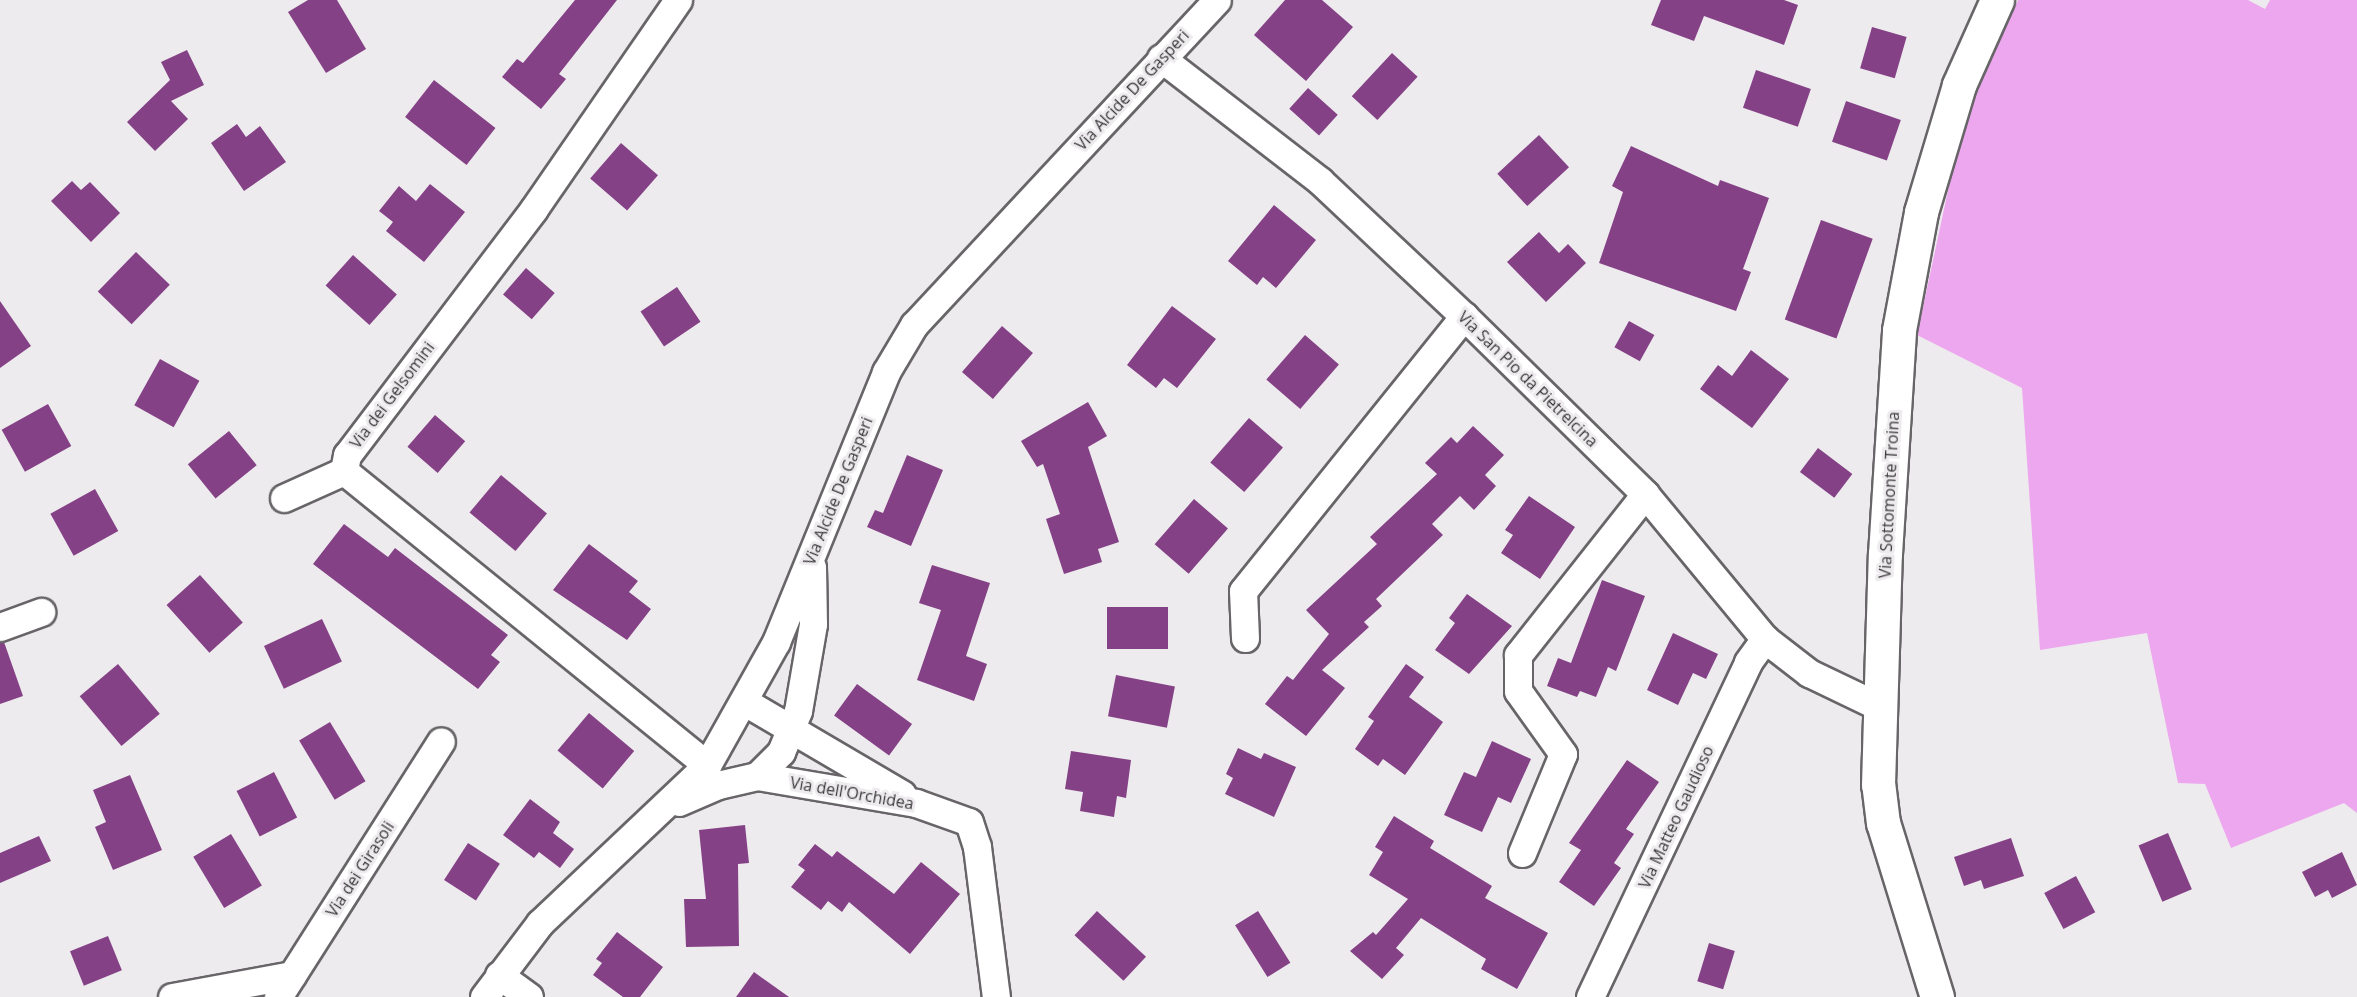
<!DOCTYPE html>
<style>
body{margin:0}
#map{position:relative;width:2357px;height:997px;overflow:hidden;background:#eeebee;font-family:"Open Sans",sans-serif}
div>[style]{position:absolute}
.green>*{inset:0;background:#eda7ee}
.building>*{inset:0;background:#844186;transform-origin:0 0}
.roads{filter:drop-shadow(2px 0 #686568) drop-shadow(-2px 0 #686568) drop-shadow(0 2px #686568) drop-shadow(0 -2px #686568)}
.street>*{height:27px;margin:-13.5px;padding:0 13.5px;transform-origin:13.5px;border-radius:13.5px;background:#fff}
.secondary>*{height:33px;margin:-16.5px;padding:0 16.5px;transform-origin:16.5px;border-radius:16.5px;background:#fff}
span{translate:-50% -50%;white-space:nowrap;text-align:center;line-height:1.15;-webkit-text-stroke:6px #eeebee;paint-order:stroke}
.street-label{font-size:16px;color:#393839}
</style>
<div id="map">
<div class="green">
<div style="clip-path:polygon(2018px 0,2248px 0,2265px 9px,2270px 0,2357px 0,2357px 813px,2344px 803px,2231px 848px,2205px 784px,2178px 783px,2147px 633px,2040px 650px,2022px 388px,1917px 335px,1952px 172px,1976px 91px)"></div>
</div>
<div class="building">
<div style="clip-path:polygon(308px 0,337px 0,366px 49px,326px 73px,288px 12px)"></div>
<div style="clip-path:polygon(575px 0,617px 0,559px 74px,566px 79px,541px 109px,502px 77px,517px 59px,523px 63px)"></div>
<div style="clip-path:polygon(1285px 0,1322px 0,1353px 27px,1306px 81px,1254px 35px)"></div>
<div style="clip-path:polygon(1661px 0,1784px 0,1798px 5px,1784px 45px,1704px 16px,1694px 41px,1651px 25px)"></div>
<div style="left:1872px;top:27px;width:36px;height:43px;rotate:16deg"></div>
<div style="clip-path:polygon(187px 50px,204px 85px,171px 101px,188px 119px,155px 151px,127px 122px,170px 80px,161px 62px)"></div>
<div style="left:1392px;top:53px;width:35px;height:59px;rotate:43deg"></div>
<div style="left:1756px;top:70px;width:58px;height:40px;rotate:19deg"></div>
<div style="left:434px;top:80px;width:78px;height:47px;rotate:38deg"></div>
<div style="left:1308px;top:88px;width:40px;height:28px;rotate:42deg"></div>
<div style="left:1846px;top:101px;width:58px;height:43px;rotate:19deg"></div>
<div style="clip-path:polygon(237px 124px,246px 137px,260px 126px,286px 162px,244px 191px,211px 143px)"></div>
<div style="left:1539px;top:135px;width:44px;height:57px;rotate:47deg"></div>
<div style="left:621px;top:143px;width:49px;height:47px;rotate:41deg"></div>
<div style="clip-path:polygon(1631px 146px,1718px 186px,1720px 180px,1769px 198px,1743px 269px,1751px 272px,1736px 311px,1599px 263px,1623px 192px,1612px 186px)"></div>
<div style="clip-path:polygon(72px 181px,81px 190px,90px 182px,120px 213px,91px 242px,51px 201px)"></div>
<div style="clip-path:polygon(430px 184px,465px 212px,424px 262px,386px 231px,393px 222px,379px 211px,399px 186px,416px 201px)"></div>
<div style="clip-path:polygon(1274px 205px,1316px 240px,1276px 288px,1263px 277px,1257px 285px,1228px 261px)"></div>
<div style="left:1821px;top:220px;width:55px;height:106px;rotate:20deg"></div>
<div style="clip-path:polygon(1539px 232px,1559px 253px,1568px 244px,1586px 263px,1546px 302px,1507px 262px)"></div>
<div style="left:136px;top:252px;width:47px;height:55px;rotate:44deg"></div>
<div style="left:353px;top:255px;width:59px;height:41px;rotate:42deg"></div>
<div style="left:526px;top:268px;width:38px;height:35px;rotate:41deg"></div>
<div style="left:677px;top:287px;width:42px;height:44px;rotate:56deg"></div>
<div style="clip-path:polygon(0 301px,31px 346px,0 368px)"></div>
<div style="clip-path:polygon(1172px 306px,1216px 339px,1177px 388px,1164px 378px,1156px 388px,1127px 365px)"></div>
<div style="left:1629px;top:321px;width:29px;height:30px;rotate:29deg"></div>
<div style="left:1002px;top:326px;width:41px;height:61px;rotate:41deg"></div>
<div style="left:1305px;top:335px;width:45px;height:59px;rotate:41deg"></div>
<div style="clip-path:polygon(1751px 350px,1789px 379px,1752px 428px,1700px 389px,1718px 365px,1732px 376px)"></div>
<div style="left:160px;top:359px;width:45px;height:53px;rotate:29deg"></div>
<div style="clip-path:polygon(1088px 402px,1107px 436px,1088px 447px,1119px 542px,1098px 549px,1102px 562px,1064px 574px,1046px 519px,1060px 514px,1043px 464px,1037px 467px,1021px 441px)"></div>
<div style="left:48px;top:404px;width:48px;height:53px;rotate:61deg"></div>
<div style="left:435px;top:415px;width:40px;height:42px;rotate:41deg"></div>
<div style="left:1249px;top:418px;width:45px;height:59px;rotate:41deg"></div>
<div style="clip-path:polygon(1473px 426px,1504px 455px,1485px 475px,1496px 486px,1474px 510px,1460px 496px,1432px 524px,1443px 535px,1376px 599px,1382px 606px,1364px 622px,1369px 627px,1322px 670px,1345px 688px,1306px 736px,1265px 704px,1287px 676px,1293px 680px,1329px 634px,1306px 610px,1377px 544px,1370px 537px,1437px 474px,1425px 463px,1451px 437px,1457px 443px)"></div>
<div style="left:229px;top:431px;width:44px;height:53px;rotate:51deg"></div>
<div style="left:1818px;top:448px;width:43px;height:30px;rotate:37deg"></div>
<div style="clip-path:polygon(907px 455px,943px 470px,911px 546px,867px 527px,875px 510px,883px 513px)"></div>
<div style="left:501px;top:475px;width:60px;height:49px;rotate:40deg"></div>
<div style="left:95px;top:489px;width:48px;height:51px;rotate:61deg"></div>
<div style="clip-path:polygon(1529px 496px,1575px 527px,1540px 579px,1501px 553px,1513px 535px,1505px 530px)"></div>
<div style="left:1194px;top:499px;width:45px;height:60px;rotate:41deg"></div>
<div style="clip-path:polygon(344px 524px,388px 557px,395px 548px,508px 635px,491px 655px,500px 662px,478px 689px,313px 564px)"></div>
<div style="clip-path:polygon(589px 544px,638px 581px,629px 592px,651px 609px,627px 640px,553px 590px)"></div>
<div style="clip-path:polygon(932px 565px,990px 583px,966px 656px,987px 664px,974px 701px,917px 680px,941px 610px,919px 603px)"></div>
<div style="left:200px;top:575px;width:64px;height:45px;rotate:48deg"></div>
<div style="clip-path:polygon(1602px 580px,1645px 596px,1616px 671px,1608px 667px,1596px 697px,1580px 691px,1577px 697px,1547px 686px,1558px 658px,1571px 663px)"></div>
<div style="clip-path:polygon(1467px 594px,1512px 626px,1469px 674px,1435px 650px,1455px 623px,1449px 618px)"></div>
<div style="left:1107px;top:607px;width:61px;height:42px"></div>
<div style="left:322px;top:619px;width:47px;height:64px;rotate:65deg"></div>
<div style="clip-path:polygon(1673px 633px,1718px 654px,1706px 679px,1693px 673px,1678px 705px,1647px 690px)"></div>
<div style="clip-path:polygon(0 642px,4px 642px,23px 696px,0 704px)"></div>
<div style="left:118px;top:664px;width:65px;height:50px;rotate:50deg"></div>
<div style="clip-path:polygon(1406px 664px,1424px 677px,1409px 697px,1443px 722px,1405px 775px,1383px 759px,1378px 766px,1355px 749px,1374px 721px,1368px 717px)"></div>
<div style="left:1116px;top:675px;width:60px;height:42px;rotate:11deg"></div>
<div style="left:857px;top:684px;width:68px;height:39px;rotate:36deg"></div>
<div style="left:589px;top:713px;width:59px;height:49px;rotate:40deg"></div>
<div style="left:330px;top:722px;width:69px;height:36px;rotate:59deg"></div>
<div style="clip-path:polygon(1492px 741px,1531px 759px,1511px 803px,1498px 797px,1482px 832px,1444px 815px,1464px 772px,1476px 777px)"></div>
<div style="clip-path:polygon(1238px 748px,1261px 759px,1264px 753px,1296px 767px,1274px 817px,1225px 794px,1233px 778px,1226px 774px)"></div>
<div style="clip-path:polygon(1071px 751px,1131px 760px,1126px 798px,1117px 796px,1114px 817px,1080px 811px,1083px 792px,1065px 789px)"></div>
<div style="clip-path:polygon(1627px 760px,1659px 782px,1626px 829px,1634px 834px,1614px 863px,1621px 868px,1594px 906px,1559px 882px,1581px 850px,1569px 843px)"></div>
<div style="left:274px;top:772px;width:51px;height:42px;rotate:63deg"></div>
<div style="clip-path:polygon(130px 775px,162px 850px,113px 870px,95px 827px,106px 822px,93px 790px)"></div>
<div style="clip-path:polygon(530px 799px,560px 822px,553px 833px,574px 849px,560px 868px,539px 852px,534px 858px,503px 835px)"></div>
<div style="clip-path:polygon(1394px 816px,1434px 841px,1430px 848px,1492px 886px,1485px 898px,1548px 933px,1517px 989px,1481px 969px,1486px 959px,1421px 918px,1396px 948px,1404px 955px,1382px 979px,1350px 951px,1373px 932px,1376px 935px,1408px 899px,1369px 875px,1383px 852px,1375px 847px)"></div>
<div style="clip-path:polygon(745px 825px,749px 863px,738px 864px,739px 946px,686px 947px,684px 899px,706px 899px,699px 830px)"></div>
<div style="left:2168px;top:833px;width:61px;height:32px;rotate:67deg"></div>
<div style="left:231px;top:834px;width:60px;height:44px;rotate:59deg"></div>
<div style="clip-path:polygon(39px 836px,51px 861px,0 883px,0 853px)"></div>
<div style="clip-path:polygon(2011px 838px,2024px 876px,1984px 889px,1981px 880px,1964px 886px,1954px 857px)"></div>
<div style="left:468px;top:843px;width:38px;height:44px;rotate:33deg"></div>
<div style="clip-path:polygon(815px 844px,832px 857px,837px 851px,894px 894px,921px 862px,960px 894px,910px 954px,849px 902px,842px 912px,828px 901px,821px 910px,791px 887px,805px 870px,798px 865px)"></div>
<div style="clip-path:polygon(2342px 852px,2357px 885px,2332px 898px,2328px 890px,2315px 897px,2302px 872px)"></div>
<div style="left:2076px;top:876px;width:41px;height:36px;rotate:62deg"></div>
<div style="left:1097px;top:911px;width:67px;height:33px;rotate:43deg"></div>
<div style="left:1258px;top:911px;width:61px;height:27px;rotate:58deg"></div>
<div style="clip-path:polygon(617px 932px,663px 967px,640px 997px,623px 997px,593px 975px,602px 963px,596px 959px)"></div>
<div style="left:108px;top:936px;width:37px;height:41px;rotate:68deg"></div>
<div style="left:1709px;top:943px;width:27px;height:40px;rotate:17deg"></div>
<div style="clip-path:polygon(754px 972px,789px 997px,736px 997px)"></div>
</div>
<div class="roads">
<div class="street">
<div style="left:678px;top:0;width:254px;rotate:124.6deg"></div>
<div style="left:534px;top:209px;width:309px;rotate:127.2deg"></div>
<div style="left:347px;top:455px;width:16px;rotate:101deg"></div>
<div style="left:344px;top:471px;width:467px;rotate:39deg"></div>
<div style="left:1161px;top:58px;width:201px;rotate:37.7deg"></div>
<div style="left:1320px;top:181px;width:197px;rotate:43.2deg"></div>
<div style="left:1464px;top:316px;width:254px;rotate:44.5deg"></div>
<div style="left:1645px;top:494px;width:188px;rotate:50.4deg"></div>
<div style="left:1765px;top:639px;width:56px;rotate:37.7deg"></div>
<div style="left:1809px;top:673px;width:79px;rotate:25.6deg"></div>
<div style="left:284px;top:498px;width:66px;rotate:-24.2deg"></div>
<div style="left:0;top:627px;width:44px;rotate:-20.1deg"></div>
<div style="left:1245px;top:638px;width:47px;rotate:-92.4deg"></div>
<div style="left:1243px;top:591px;width:353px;rotate:-51.2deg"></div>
<div style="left:745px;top:702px;width:182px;rotate:30.4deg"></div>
<div style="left:757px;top:776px;width:34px;rotate:-45deg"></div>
<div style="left:781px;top:752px;width:44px;rotate:-67.5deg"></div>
<div style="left:798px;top:711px;width:88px;rotate:-80.2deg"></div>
<div style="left:813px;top:624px;width:57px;rotate:-91deg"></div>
<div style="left:679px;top:802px;width:43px;rotate:-23.6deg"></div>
<div style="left:718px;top:785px;width:40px;rotate:-13deg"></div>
<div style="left:757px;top:776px;width:161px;rotate:9.6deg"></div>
<div style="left:916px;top:803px;width:56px;rotate:19.7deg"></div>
<div style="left:969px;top:822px;width:26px;rotate:72deg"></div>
<div style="left:977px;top:847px;width:151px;rotate:82.8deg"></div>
<div style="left:1522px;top:853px;width:107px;rotate:-67.5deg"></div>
<div style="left:1563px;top:754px;width:77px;rotate:-125.5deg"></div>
<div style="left:1518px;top:691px;width:36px;rotate:-90deg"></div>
<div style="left:1518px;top:655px;width:205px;rotate:-51.7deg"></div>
<div style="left:499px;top:975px;width:37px;rotate:36deg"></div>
<div style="left:172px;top:997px;width:122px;rotate:-10.4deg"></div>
<div style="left:278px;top:997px;width:303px;rotate:-57.5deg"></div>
<div style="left:484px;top:997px;width:93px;rotate:-52.9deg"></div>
<div style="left:540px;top:923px;width:230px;rotate:-43.4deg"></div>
<div style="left:707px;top:765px;width:141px;rotate:-60.7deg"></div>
<div style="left:776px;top:642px;width:292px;rotate:-67.8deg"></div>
<div style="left:886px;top:372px;width:55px;rotate:-59.2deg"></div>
<div style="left:914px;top:325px;width:444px;rotate:-47deg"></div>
<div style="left:1590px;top:997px;width:370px;rotate:-64.7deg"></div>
<div style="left:1748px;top:662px;width:29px;rotate:-54deg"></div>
</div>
<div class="secondary">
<div style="left:1937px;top:997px;width:182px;rotate:-107.2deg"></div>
<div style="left:1883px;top:823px;width:38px;rotate:-97deg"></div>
<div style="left:1878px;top:785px;width:231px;rotate:-88.3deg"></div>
<div style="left:1885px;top:554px;width:224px;rotate:-86.4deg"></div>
<div style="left:1899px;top:330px;width:120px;rotate:-79.4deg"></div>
<div style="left:1921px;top:212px;width:133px;rotate:-73.3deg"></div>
<div style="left:1959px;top:85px;width:93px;rotate:-65.9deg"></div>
</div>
</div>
<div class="street-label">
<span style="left:1132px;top:90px;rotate:-47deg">Via Alcide De Gasperi</span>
<span style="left:1528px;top:379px;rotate:44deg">Via San Pio da Pietrelcina</span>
<span style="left:392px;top:395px;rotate:-53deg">Via dei Gelsomini</span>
<span style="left:838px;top:491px;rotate:-68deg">Via Alcide De Gasperi</span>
<span style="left:1889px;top:495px;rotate:-87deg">Via Sottomonte Troina</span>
<span style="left:852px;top:793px;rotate:10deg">Via dell'Orchidea</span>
<span style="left:1676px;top:817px;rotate:-65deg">Via Matteo Gaudioso</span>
<span style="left:360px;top:869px;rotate:-57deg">Via dei Girasoli</span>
</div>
</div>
